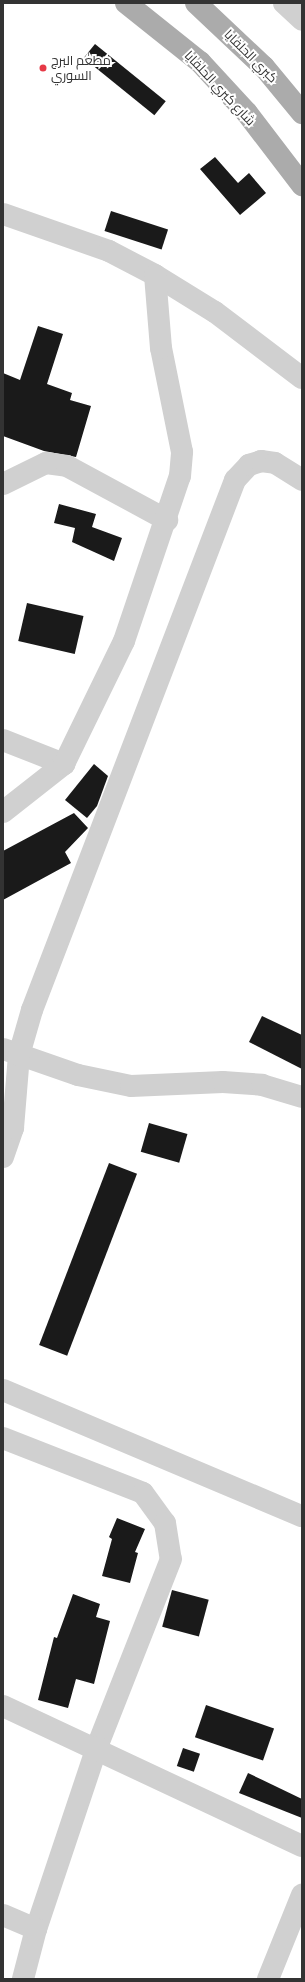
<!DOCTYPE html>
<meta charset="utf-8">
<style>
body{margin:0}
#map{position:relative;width:305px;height:1982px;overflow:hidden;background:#fff;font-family:Barlow,Cairo,sans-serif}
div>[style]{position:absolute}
.building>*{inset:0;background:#1a1a1a;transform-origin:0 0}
.minor>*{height:22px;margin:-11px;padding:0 11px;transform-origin:11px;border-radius:11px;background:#d0d0d0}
.major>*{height:22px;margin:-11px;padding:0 11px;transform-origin:11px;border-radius:11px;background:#ababab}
.dots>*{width:11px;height:11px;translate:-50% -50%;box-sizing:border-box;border:2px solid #fff;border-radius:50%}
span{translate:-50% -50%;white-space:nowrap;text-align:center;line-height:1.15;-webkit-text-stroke:4px #fff;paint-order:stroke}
.street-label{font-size:13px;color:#333}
.poi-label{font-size:13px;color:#333}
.left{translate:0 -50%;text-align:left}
.frame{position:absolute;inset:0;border:4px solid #333;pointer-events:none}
</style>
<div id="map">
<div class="building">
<div style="left:95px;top:44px;width:91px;height:18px;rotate:39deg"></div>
<div style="clip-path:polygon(215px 157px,238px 183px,249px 173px,266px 193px,240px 215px,200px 169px)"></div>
<div style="left:111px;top:211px;width:60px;height:21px;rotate:18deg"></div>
<div style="clip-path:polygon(38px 326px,63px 334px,47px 384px,72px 393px,70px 400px,91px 406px,76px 457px,44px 451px,3px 436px,3px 373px,20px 380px)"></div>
<div style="clip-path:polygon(59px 504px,96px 514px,92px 527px,122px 538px,114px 561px,72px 542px,75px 528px,54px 523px)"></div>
<div style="left:27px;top:603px;width:58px;height:39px;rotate:13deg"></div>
<div style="clip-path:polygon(94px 764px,108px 776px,97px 806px,87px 818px,65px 800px)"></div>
<div style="clip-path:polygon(74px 813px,88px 828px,65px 852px,71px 863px,3px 900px,3px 851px)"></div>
<div style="clip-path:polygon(262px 1016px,302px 1035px,302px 1069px,249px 1042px)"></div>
<div style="left:149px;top:1123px;width:40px;height:30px;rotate:16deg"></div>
<div style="left:109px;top:1163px;width:30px;height:195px;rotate:21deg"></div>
<div style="clip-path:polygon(117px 1518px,145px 1529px,135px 1552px,138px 1553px,130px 1583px,102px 1576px,112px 1539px,109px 1537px)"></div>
<div style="left:172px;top:1590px;width:38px;height:38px;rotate:15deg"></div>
<div style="clip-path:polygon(73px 1594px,100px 1604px,96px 1617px,110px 1621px,94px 1684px,76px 1679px,68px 1708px,38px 1700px,54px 1637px,57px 1638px)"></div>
<div style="left:206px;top:1705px;width:72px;height:34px;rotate:19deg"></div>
<div style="left:183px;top:1748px;width:18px;height:19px;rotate:19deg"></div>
<div style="clip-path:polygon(248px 1773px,302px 1799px,302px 1818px,239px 1793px)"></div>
</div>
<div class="minor">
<div style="left:284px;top:3px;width:25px;rotate:43deg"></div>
<div style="left:3px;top:214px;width:112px;rotate:19.2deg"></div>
<div style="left:109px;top:251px;width:52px;rotate:27.6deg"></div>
<div style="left:155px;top:275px;width:70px;rotate:31.7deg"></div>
<div style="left:215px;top:312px;width:109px;rotate:37.2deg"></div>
<div style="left:3px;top:484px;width:48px;rotate:-26deg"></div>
<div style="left:46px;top:463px;width:21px;rotate:8deg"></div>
<div style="left:67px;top:466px;width:114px;rotate:28.4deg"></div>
<div style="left:3px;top:740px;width:66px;rotate:21.5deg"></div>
<div style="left:3px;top:812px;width:78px;rotate:-38.2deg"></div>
<div style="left:64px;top:764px;width:137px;rotate:-64deg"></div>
<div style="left:124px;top:641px;width:174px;rotate:-71.3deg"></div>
<div style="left:180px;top:476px;width:24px;rotate:-85deg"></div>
<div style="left:182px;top:452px;width:106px;rotate:-101.4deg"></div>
<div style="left:161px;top:348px;width:73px;rotate:-94.7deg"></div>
<div style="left:3px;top:1049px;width:79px;rotate:19.1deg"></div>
<div style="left:78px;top:1075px;width:54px;rotate:11.7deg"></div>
<div style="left:131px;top:1086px;width:92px;rotate:-2.5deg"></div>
<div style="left:223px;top:1082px;width:39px;rotate:4deg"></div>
<div style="left:262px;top:1085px;width:42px;rotate:16.7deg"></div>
<div style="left:3px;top:1157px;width:31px;rotate:-71deg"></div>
<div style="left:13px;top:1128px;width:73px;rotate:-85.3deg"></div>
<div style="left:19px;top:1055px;width:47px;rotate:-73.9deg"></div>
<div style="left:32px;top:1010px;width:568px;rotate:-69.04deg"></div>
<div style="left:235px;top:480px;width:21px;rotate:-47deg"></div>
<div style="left:249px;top:465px;width:13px;rotate:-18deg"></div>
<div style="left:261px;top:461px;width:14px;rotate:8deg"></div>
<div style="left:275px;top:463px;width:32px;rotate:32deg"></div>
<div style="left:3px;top:1390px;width:324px;rotate:22.9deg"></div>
<div style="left:3px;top:1438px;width:150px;rotate:21.4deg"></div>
<div style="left:143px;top:1493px;width:37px;rotate:54deg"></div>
<div style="left:165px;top:1523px;width:36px;rotate:81deg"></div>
<div style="left:171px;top:1559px;width:202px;rotate:111.5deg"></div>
<div style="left:97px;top:1747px;width:192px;rotate:108.5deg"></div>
<div style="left:36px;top:1929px;width:52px;rotate:104.6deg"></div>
<div style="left:3px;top:1706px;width:330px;rotate:25.1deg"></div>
<div style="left:3px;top:1915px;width:36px;rotate:23deg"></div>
<div style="left:268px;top:1979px;width:91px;rotate:-68deg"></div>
</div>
<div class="major">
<div style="left:126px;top:3px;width:95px;rotate:38.6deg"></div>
<div style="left:200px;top:62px;width:69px;rotate:47.3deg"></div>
<div style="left:247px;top:113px;width:91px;rotate:52.6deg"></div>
<div style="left:196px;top:3px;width:93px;rotate:43.3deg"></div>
<div style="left:264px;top:67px;width:60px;rotate:50.4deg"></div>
</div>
<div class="dots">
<div style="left:43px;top:68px;background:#e63946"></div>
</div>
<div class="street-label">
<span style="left:251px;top:56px;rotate:45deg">كبري الحلفايا</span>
<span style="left:220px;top:88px;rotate:47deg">شارع كبري الحلفايا</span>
</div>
<div class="poi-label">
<span class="left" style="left:51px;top:68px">مطعم البرج<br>السوري</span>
</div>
<div class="frame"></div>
</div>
